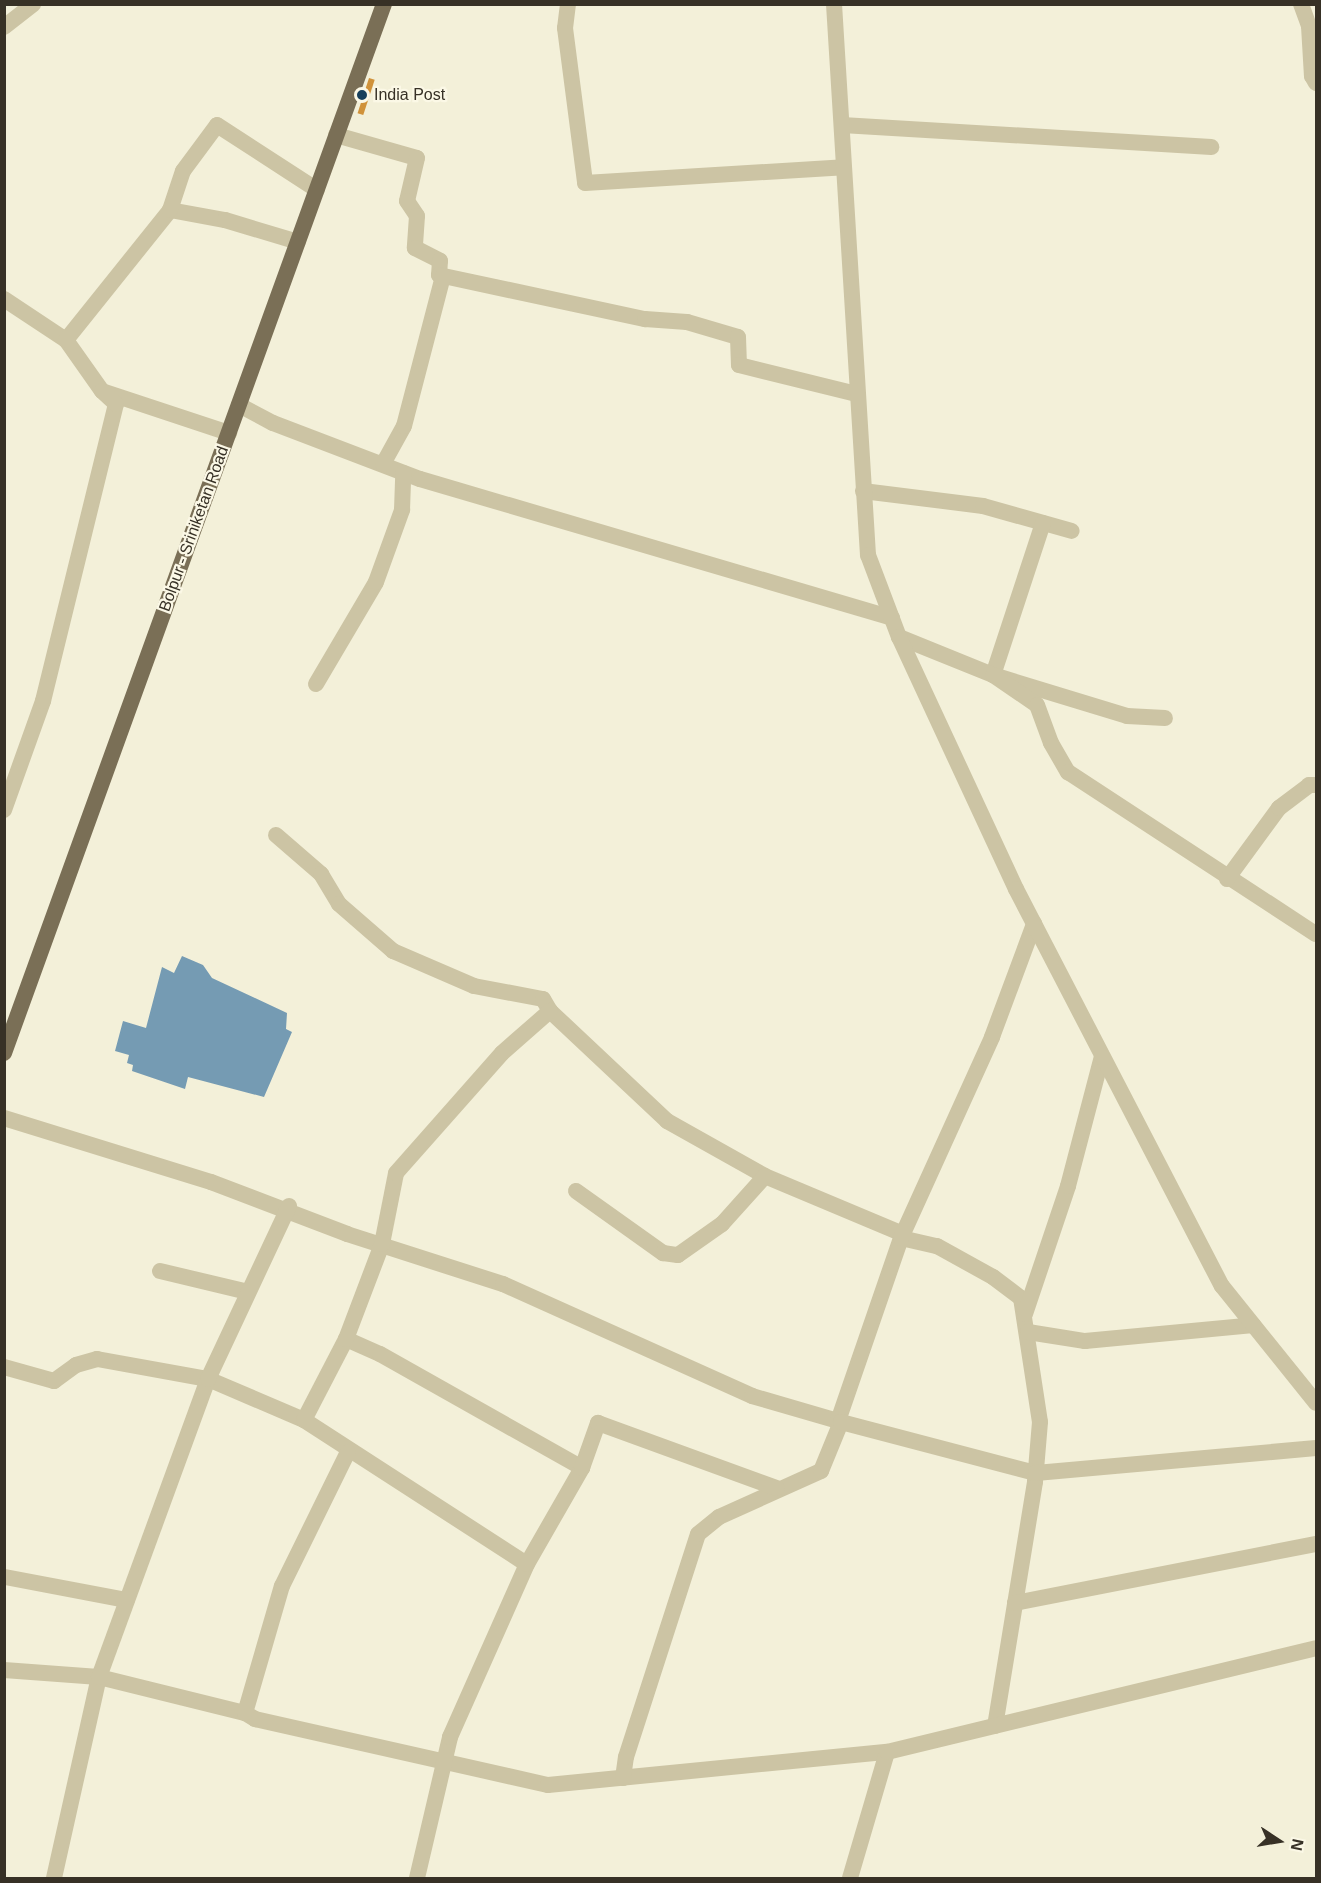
<!DOCTYPE html>
<style>
body{margin:0}
#map{position:relative;width:1321px;height:1883px;overflow:hidden;background:#f3f0d9;font-family:Arial,sans-serif}
div>[style]{position:absolute}
.water>*{inset:0;background:#759bb3}
.building>*{inset:0;background:#d0923a;transform-origin:0 0}
.minor>*{height:16px;margin:-8px;padding:0 8px;transform-origin:8px;border-radius:8px;background:#ccc4a4}
.tertiary>*{height:16px;margin:-8px;padding:0 8px;transform-origin:8px;border-radius:8px;background:#ccc4a4}
.primary>*{height:16px;margin:-8px;padding:0 8px;transform-origin:8px;border-radius:8px;background:#7a6f56}
.dots>*{width:16px;height:16px;translate:-50% -50%;box-sizing:border-box;border:3px solid #fbf8e6;border-radius:50%}
span{translate:-50% -50%;white-space:nowrap;text-align:center;line-height:1.15;-webkit-text-stroke:4.5px #fbf8e6;paint-order:stroke}
.poi-label{font-size:16px;color:#373126}
.left{translate:0 -50%;text-align:left}
.street-label{font-size:16px;color:#373126}
.frame{position:absolute;inset:0;border:6px solid #373126;pointer-events:none}
.north{position:absolute;left:1249px;top:1811px;width:60px;height:60px;-webkit-text-stroke:4px #fbf8e6;paint-order:stroke;rotate:102deg;font-size:16px;font-weight:700;line-height:24px;text-align:center;color:#373126}
.north::after{content:'';display:block;margin:auto;width:21px;height:27px;background:#373126;clip-path:polygon(50% 0,100% 100%,50% 72%,0 100%)}
</style>
<div id="map">
<div class="water">
<div style="clip-path:polygon(182px 956px,203px 965px,212px 978px,287px 1013px,286px 1029px,292px 1032px,264px 1097px,188px 1077px,185px 1089px,132px 1071px,133px 1065px,127px 1063px,129px 1055px,115px 1051px,123px 1021px,146px 1028px,162px 967px,174px 973px)"></div>
</div>
<div class="building">
<div style="left:369px;top:78px;width:6px;height:37px;rotate:18deg"></div>
</div>
<div class="minor">
<div style="left:568px;top:4px;width:24px;rotate:97deg"></div>
<div style="left:565px;top:28px;width:156px;rotate:82.6deg"></div>
<div style="left:585px;top:183px;width:259px;rotate:-3.5deg"></div>
<div style="left:1301px;top:4px;width:23px;rotate:70deg"></div>
<div style="left:1309px;top:26px;width:50px;rotate:86.6deg"></div>
<div style="left:1312px;top:76px;width:8px;rotate:60deg"></div>
<div style="left:4px;top:27px;width:37px;rotate:-38deg"></div>
<div style="left:842px;top:125px;width:370px;rotate:3.4deg"></div>
<div style="left:336px;top:135px;width:84px;rotate:15.9deg"></div>
<div style="left:417px;top:158px;width:44px;rotate:103.1deg"></div>
<div style="left:407px;top:201px;width:18px;rotate:56deg"></div>
<div style="left:417px;top:216px;width:32px;rotate:94deg"></div>
<div style="left:415px;top:248px;width:28px;rotate:27deg"></div>
<div style="left:440px;top:261px;width:14px;rotate:94deg"></div>
<div style="left:439px;top:275px;width:211px;rotate:12.1deg"></div>
<div style="left:645px;top:319px;width:42px;rotate:4.1deg"></div>
<div style="left:687px;top:322px;width:53px;rotate:16.4deg"></div>
<div style="left:738px;top:337px;width:28px;rotate:88deg"></div>
<div style="left:739px;top:365px;width:121px;rotate:13.9deg"></div>
<div style="left:170px;top:210px;width:56px;rotate:10.3deg"></div>
<div style="left:225px;top:220px;width:76px;rotate:16.8deg"></div>
<div style="left:4px;top:299px;width:74px;rotate:33.5deg"></div>
<div style="left:66px;top:340px;width:62px;rotate:54.8deg"></div>
<div style="left:102px;top:391px;width:134px;rotate:18.3deg"></div>
<div style="left:66px;top:340px;width:166px;rotate:-51.3deg"></div>
<div style="left:170px;top:210px;width:41px;rotate:-71.6deg"></div>
<div style="left:183px;top:171px;width:57px;rotate:-53.5deg"></div>
<div style="left:217px;top:125px;width:119px;rotate:33deg"></div>
<div style="left:239px;top:405px;width:38px;rotate:28deg"></div>
<div style="left:273px;top:423px;width:157px;rotate:20.9deg"></div>
<div style="left:420px;top:479px;width:492px;rotate:16.4deg"></div>
<div style="left:383px;top:464px;width:43px;rotate:-61.1deg"></div>
<div style="left:404px;top:426px;width:155px;rotate:-75.4deg"></div>
<div style="left:863px;top:491px;width:121px;rotate:7.1deg"></div>
<div style="left:983px;top:506px;width:92px;rotate:15.7deg"></div>
<div style="left:1043px;top:523px;width:160px;rotate:108.2deg"></div>
<div style="left:993px;top:675px;width:140px;rotate:17deg"></div>
<div style="left:1127px;top:716px;width:38px;rotate:3deg"></div>
<div style="left:899px;top:637px;width:101px;rotate:22deg"></div>
<div style="left:993px;top:675px;width:53px;rotate:34.3deg"></div>
<div style="left:1037px;top:705px;width:40px;rotate:69.8deg"></div>
<div style="left:1051px;top:743px;width:34px;rotate:60deg"></div>
<div style="left:1068px;top:772px;width:296px;rotate:33.2deg"></div>
<div style="left:316px;top:684px;width:118px;rotate:-59.5deg"></div>
<div style="left:376px;top:582px;width:77px;rotate:-70.1deg"></div>
<div style="left:402px;top:510px;width:37px;rotate:-88deg"></div>
<div style="left:4px;top:810px;width:116px;rotate:-70.3deg"></div>
<div style="left:43px;top:701px;width:306px;rotate:-76.2deg"></div>
<div style="left:116px;top:404px;width:19px;rotate:-137deg"></div>
<div style="left:276px;top:835px;width:60px;rotate:40.9deg"></div>
<div style="left:321px;top:874px;width:35px;rotate:59deg"></div>
<div style="left:339px;top:904px;width:72px;rotate:41deg"></div>
<div style="left:393px;top:951px;width:88px;rotate:23.4deg"></div>
<div style="left:474px;top:986px;width:70px;rotate:10.7deg"></div>
<div style="left:543px;top:999px;width:14px;rotate:60deg"></div>
<div style="left:550px;top:1011px;width:161px;rotate:43.2deg"></div>
<div style="left:667px;top:1121px;width:112px;rotate:29.3deg"></div>
<div style="left:765px;top:1176px;width:150px;rotate:22.8deg"></div>
<div style="left:1227px;top:879px;width:88px;rotate:-53.8deg"></div>
<div style="left:1279px;top:808px;width:38px;rotate:-37deg"></div>
<div style="left:1309px;top:785px;width:7px"></div>
<div style="left:4px;top:1118px;width:217px;rotate:17.2deg"></div>
<div style="left:211px;top:1182px;width:146px;rotate:20.9deg"></div>
<div style="left:347px;top:1234px;width:164px;rotate:17.8deg"></div>
<div style="left:503px;top:1284px;width:273px;rotate:24.2deg"></div>
<div style="left:752px;top:1396px;width:90px;rotate:16.2deg"></div>
<div style="left:838px;top:1421px;width:194px;rotate:-71deg"></div>
<div style="left:901px;top:1238px;width:37px;rotate:13deg"></div>
<div style="left:937px;top:1246px;width:64px;rotate:29deg"></div>
<div style="left:993px;top:1277px;width:35px;rotate:37deg"></div>
<div style="left:1021px;top:1298px;width:125px;rotate:81.3deg"></div>
<div style="left:1040px;top:1422px;width:60px;rotate:94.8deg"></div>
<div style="left:1035px;top:1482px;width:247px;rotate:99.3deg"></div>
<div style="left:576px;top:1191px;width:107px;rotate:35.5deg"></div>
<div style="left:663px;top:1253px;width:15px;rotate:8deg"></div>
<div style="left:678px;top:1255px;width:54px;rotate:-35.2deg"></div>
<div style="left:722px;top:1224px;width:64px;rotate:-48.1deg"></div>
<div style="left:901px;top:1238px;width:221px;rotate:-65.6deg"></div>
<div style="left:992px;top:1037px;width:121px;rotate:-69.6deg"></div>
<div style="left:160px;top:1271px;width:90px;rotate:13.4deg"></div>
<div style="left:1025px;top:1314px;width:135px;rotate:-71.4deg"></div>
<div style="left:1068px;top:1186px;width:134px;rotate:-75.3deg"></div>
<div style="left:1028px;top:1332px;width:58px;rotate:9deg"></div>
<div style="left:1085px;top:1341px;width:169px;rotate:-5.4deg"></div>
<div style="left:346px;top:1339px;width:37px;rotate:24deg"></div>
<div style="left:380px;top:1354px;width:232px;rotate:29.4deg"></div>
<div style="left:4px;top:1367px;width:52px;rotate:15.6deg"></div>
<div style="left:54px;top:1381px;width:27px;rotate:-36deg"></div>
<div style="left:76px;top:1365px;width:22px;rotate:-16deg"></div>
<div style="left:97px;top:1359px;width:113px;rotate:10.2deg"></div>
<div style="left:208px;top:1379px;width:104px;rotate:23.1deg"></div>
<div style="left:304px;top:1420px;width:265px;rotate:32.9deg"></div>
<div style="left:304px;top:1420px;width:91px;rotate:-62.6deg"></div>
<div style="left:346px;top:1339px;width:102px;rotate:-69.2deg"></div>
<div style="left:382px;top:1244px;width:72px;rotate:-78.8deg"></div>
<div style="left:396px;top:1173px;width:160px;rotate:-48.5deg"></div>
<div style="left:502px;top:1053px;width:64px;rotate:-41.2deg"></div>
<div style="left:5px;top:1577px;width:124px;rotate:10.7deg"></div>
<div style="left:1015px;top:1603px;width:307px;rotate:-11.1deg"></div>
<div style="left:4px;top:1670px;width:95px;rotate:4.2deg"></div>
<div style="left:99px;top:1677px;width:150px;rotate:13.9deg"></div>
<div style="left:245px;top:1713px;width:12px;rotate:31deg"></div>
<div style="left:255px;top:1719px;width:300px;rotate:12.7deg"></div>
<div style="left:548px;top:1785px;width:341px;rotate:-5.6deg"></div>
<div style="left:245px;top:1713px;width:132px;rotate:-73.8deg"></div>
<div style="left:282px;top:1586px;width:149px;rotate:-63.8deg"></div>
<div style="left:623px;top:1778px;width:21px;rotate:-82deg"></div>
<div style="left:626px;top:1757px;width:234px;rotate:-72.1deg"></div>
<div style="left:698px;top:1534px;width:27px;rotate:-39deg"></div>
<div style="left:719px;top:1517px;width:112px;rotate:-24.3deg"></div>
<div style="left:821px;top:1471px;width:53px;rotate:-67.8deg"></div>
<div style="left:841px;top:1422px;width:202px;rotate:14.7deg"></div>
<div style="left:1036px;top:1473px;width:281px;rotate:-5.1deg"></div>
<div style="left:54px;top:1878px;width:206px;rotate:-77.4deg"></div>
<div style="left:99px;top:1677px;width:317px;rotate:-69.9deg"></div>
<div style="left:208px;top:1379px;width:191px;rotate:-64.9deg"></div>
<div style="left:417px;top:1878px;width:145px;rotate:-76.8deg"></div>
<div style="left:450px;top:1737px;width:189px;rotate:-66deg"></div>
<div style="left:527px;top:1564px;width:111px;rotate:-60.2deg"></div>
<div style="left:582px;top:1468px;width:48px;rotate:-70.4deg"></div>
<div style="left:598px;top:1423px;width:190px;rotate:20deg"></div>
<div style="left:850px;top:1878px;width:131px;rotate:-73.6deg"></div>
<div style="left:887px;top:1752px;width:441px;rotate:-13.6deg"></div>
</div>
<div class="tertiary">
<div style="left:834px;top:4px;width:552px;rotate:86.47deg"></div>
<div style="left:868px;top:555px;width:88px;rotate:69.3deg"></div>
<div style="left:899px;top:637px;width:278px;rotate:65.1deg"></div>
<div style="left:1016px;top:889px;width:447px;rotate:62.6deg"></div>
<div style="left:1222px;top:1286px;width:150px;rotate:51.2deg"></div>
</div>
<div class="primary">
<div style="left:4px;top:1053px;width:1116px;rotate:-70.09deg"></div>
</div>
<div class="dots">
<div style="left:362px;top:95px;background:#18405c"></div>
</div>
<div class="poi-label">
<span class="left" style="left:374px;top:95px">India Post</span>
</div>
<div class="street-label">
<span style="left:194px;top:529px;rotate:-70deg">Bolpur - Sriniketan Road</span>
</div>
<div class="frame"></div>
<div class="north">N</div>
</div>
